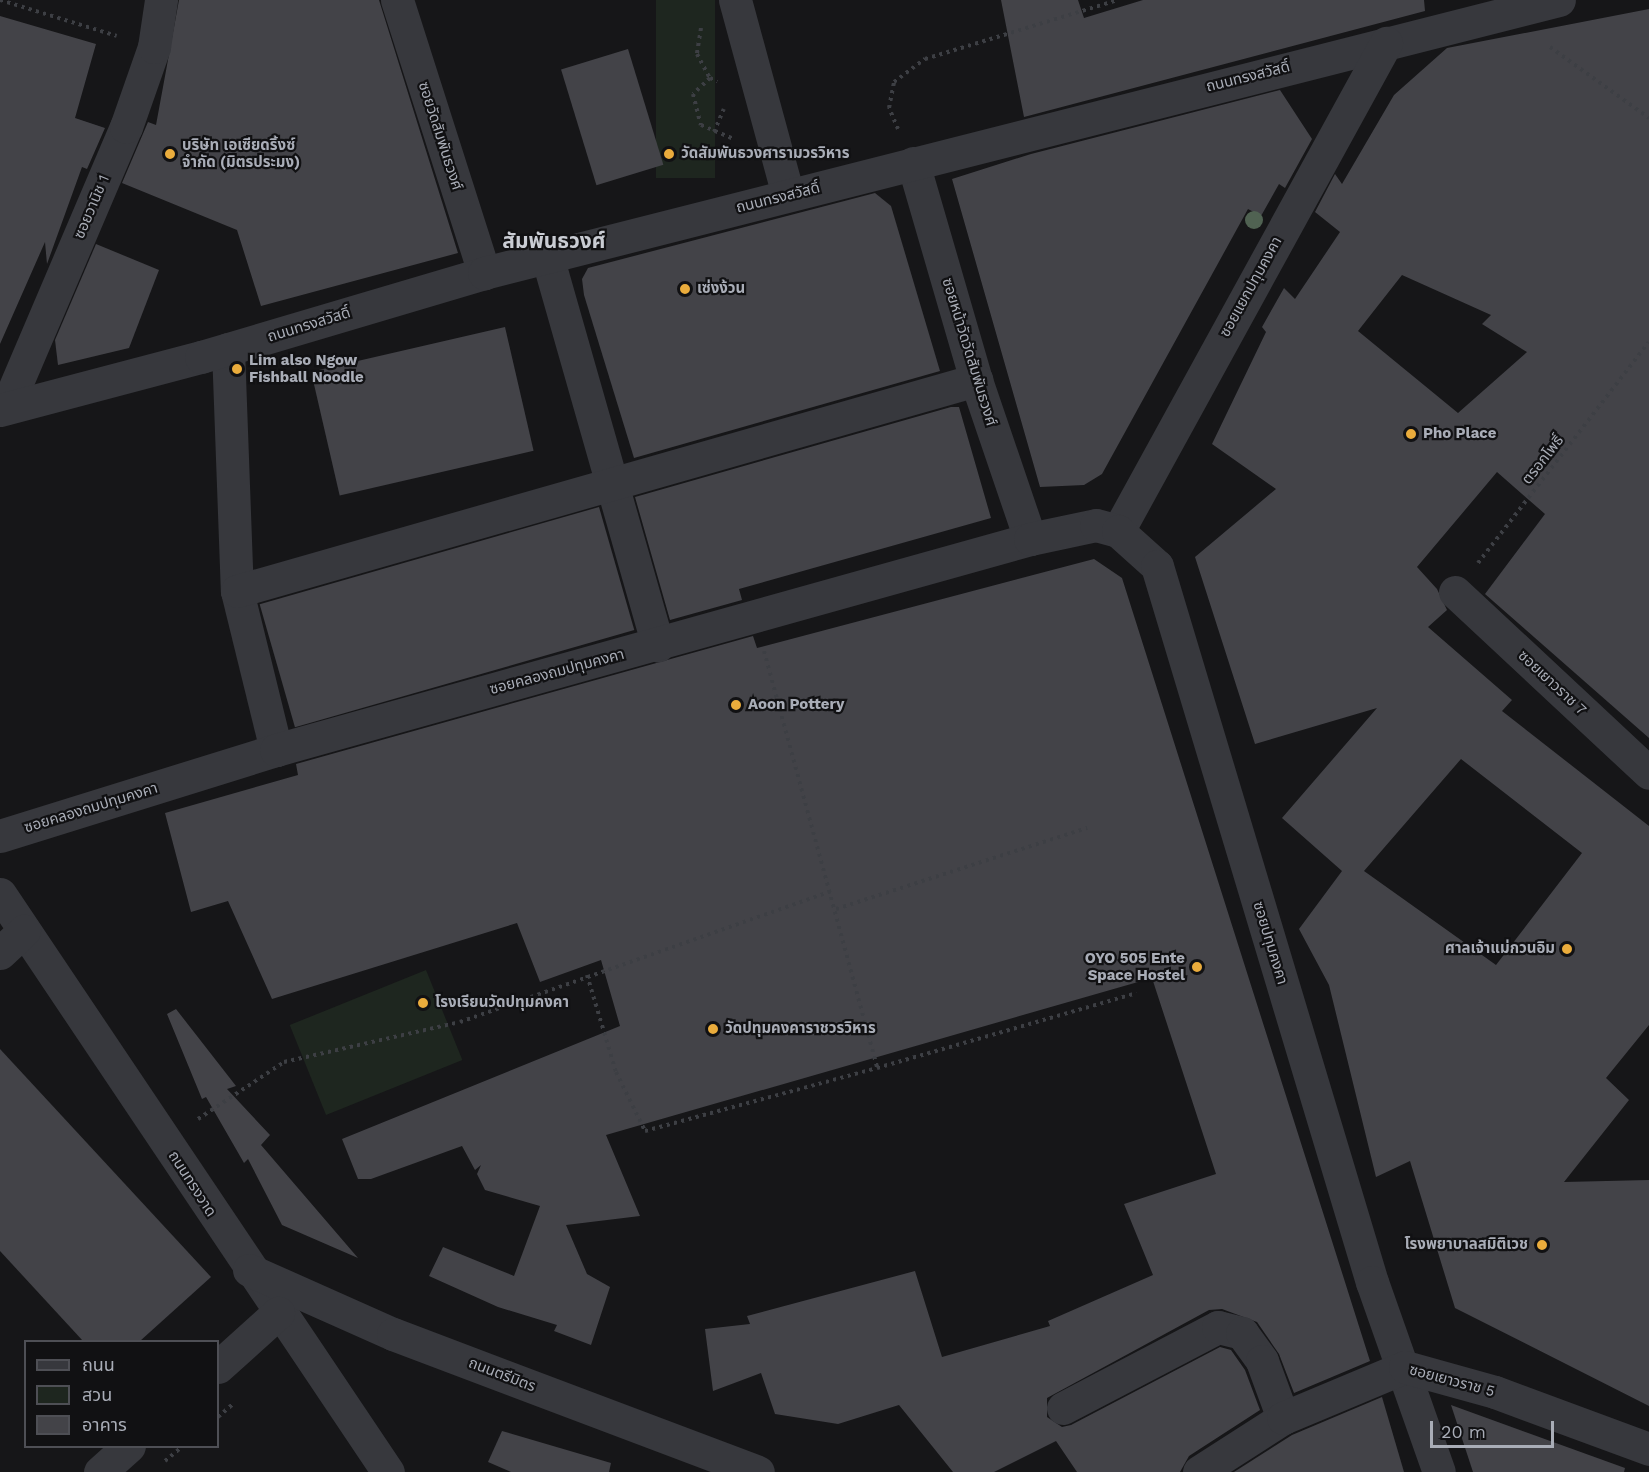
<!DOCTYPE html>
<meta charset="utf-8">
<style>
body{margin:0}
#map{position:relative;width:1649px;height:1472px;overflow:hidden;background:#161618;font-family:"Work Sans","Noto Sans Thai",sans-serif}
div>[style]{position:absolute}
.green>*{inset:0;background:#1e261f;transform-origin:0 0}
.building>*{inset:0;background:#434348;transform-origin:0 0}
.path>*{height:4px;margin-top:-2px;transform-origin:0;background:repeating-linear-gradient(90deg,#3d3f44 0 3px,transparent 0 7.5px)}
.minor>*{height:33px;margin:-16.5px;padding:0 16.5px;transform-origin:16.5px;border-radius:16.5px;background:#37383d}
.trees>*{width:18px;height:18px;margin:-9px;border-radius:50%;background:#506252}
.dots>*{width:16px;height:16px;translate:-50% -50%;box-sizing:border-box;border:3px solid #111113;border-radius:50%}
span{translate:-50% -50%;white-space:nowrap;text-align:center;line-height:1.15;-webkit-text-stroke:4.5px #111113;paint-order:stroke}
.street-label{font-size:15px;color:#a9adb7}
.poi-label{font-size:15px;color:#a9adb7;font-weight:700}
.left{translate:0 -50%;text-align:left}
.right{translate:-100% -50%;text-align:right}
.district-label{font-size:21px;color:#c9ccd3;font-weight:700}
.legend{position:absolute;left:24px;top:1340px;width:195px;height:108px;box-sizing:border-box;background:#111113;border:2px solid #4e4f55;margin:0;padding:8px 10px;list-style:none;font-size:18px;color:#a9adb7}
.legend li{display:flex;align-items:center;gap:12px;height:30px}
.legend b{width:30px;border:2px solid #4e4f55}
.scale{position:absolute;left:1430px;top:1421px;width:124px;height:27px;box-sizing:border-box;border:3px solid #a9adb7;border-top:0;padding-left:8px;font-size:18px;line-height:21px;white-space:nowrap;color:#a9adb7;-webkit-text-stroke:4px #111113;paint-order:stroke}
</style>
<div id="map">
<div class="green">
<div style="left:656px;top:0;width:59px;height:178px"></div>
<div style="left:426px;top:970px;width:97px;height:147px;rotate:68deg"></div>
</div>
<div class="building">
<div style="clip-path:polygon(179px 0,379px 0,458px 253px,261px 306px,237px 230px,122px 183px,148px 122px,156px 125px)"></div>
<div style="clip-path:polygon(1001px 0,1078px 0,1084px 18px,1143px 0,1424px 0,1425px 11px,1024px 117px)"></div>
<div style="clip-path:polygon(evenodd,1649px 9px,1649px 738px,1485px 594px,1545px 514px,1497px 472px,1417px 567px,1437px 589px,1447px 610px,1428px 627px,1512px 700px,1502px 711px,1649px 826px,1649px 1025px,1606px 1078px,1629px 1100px,1564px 1182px,1649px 1180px,1649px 1406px,1455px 1308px,1410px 1161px,1376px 1177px,1329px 985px,1299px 929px,1342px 871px,1282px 818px,1377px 708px,1255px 744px,1195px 557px,1276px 489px,1212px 444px,1266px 332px,1262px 327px,1284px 288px,1295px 299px,1340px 232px,1315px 212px,1335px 174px,1342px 184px,1394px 95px,1447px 48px,1649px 9px,1402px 275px,1491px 315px,1482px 324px,1527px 352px,1458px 413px,1358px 331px,1402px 275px,1649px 9px,1461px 759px,1582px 853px,1496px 965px,1364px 871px,1461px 759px)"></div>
<div style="clip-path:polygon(0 16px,96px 44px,75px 118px,105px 128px,87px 169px,82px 167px,47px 264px,45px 242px,0 344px)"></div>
<div style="left:628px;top:49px;width:121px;height:70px;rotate:73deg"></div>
<div style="clip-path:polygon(1280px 90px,1312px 139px,1285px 188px,1279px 184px,1261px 216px,1248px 209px,1102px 474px,1084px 485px,1040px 487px,952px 179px,1031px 154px)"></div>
<div style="clip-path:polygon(875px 193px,891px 206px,940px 371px,634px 458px,584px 295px,582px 279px,588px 268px)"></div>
<div style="clip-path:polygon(96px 244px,159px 270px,129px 348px,58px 365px,55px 340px)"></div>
<div style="left:505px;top:327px;width:127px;height:199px;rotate:77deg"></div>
<div style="clip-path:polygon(951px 407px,959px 407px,991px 518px,739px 589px,742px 600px,670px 620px,635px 497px)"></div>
<div style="left:599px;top:507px;width:128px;height:353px;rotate:74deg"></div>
<div style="clip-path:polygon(1094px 559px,1122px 578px,1370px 1361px,1294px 1393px,1279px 1354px,1257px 1322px,1222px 1309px,1209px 1310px,1047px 1398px,1047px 1417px,1062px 1427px,1071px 1425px,1220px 1347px,1231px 1350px,1245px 1370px,1260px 1410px,1189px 1456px,1180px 1472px,1077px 1472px,1056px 1441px,994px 1472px,953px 1472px,899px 1405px,838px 1424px,775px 1414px,761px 1373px,713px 1391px,705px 1329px,750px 1324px,747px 1316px,915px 1271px,942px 1357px,1050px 1326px,1048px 1321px,1153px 1275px,1124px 1204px,1216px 1174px,1152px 978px,606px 1135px,640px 1216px,566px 1225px,587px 1274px,610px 1287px,591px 1345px,554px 1331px,557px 1325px,498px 1307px,429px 1276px,443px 1247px,514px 1276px,540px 1206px,485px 1190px,477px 1174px,481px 1165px,475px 1170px,462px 1146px,371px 1179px,358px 1179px,342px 1139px,620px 1026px,601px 960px,540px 982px,517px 923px,272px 999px,228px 901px,191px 912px,165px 813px,298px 775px,296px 764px,753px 636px,757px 648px)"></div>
<div style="clip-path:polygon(176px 1009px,236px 1086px,227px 1089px,270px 1135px,261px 1145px,358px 1258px,282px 1225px,248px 1159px,244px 1163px,206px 1097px,202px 1099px,167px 1014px)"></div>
<div style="clip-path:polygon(0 1049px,211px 1277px,140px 1341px,83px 1341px,0 1251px)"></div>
<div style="clip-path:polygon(1382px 1397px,1404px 1472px,1234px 1472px,1292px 1435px)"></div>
<div style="clip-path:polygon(1451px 1405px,1625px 1468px,1624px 1472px,1473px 1472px)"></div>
<div style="clip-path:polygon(502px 1431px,611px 1463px,609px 1472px,511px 1472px,488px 1462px)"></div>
</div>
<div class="path">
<div style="left:0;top:0;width:122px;rotate:17.1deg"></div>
<div style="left:701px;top:28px;width:26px;rotate:99deg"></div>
<div style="left:697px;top:54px;width:27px;rotate:62deg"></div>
<div style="left:710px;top:78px;width:8px;rotate:23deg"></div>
<div style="left:1550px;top:47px;width:122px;rotate:35.6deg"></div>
<div style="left:710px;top:78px;width:23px;rotate:137deg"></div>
<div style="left:693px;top:94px;width:32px;rotate:76deg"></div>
<div style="left:701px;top:125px;width:34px;rotate:23deg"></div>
<div style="left:898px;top:129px;width:23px;rotate:-113deg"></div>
<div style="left:889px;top:108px;width:26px;rotate:-79deg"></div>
<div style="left:894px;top:82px;width:39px;rotate:-37deg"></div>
<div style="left:925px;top:59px;width:202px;rotate:-17deg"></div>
<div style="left:714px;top:132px;width:25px;rotate:-67deg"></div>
<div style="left:1478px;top:563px;width:279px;rotate:-52.3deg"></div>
<div style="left:764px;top:651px;width:432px;rotate:74.8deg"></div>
<div style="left:877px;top:1068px;width:270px;rotate:-16.1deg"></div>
<div style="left:836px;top:909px;width:264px;rotate:-17.9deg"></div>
<div style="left:587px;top:975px;width:101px;rotate:73.4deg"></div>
<div style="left:616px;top:1072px;width:66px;rotate:63.8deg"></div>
<div style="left:645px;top:1131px;width:240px;rotate:-15.2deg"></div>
<div style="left:198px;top:1119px;width:103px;rotate:-33.5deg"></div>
<div style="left:284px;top:1062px;width:180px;rotate:-12.8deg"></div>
<div style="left:460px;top:1022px;width:393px;rotate:-19.4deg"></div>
<div style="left:218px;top:1417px;width:20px;rotate:-41deg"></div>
<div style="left:165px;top:1461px;width:23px;rotate:-40deg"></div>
</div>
<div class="minor">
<div style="left:397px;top:0;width:287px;rotate:72.3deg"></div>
<div style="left:735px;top:0;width:202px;rotate:74.8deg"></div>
<div style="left:913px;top:163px;width:226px;rotate:73.8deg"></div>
<div style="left:976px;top:380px;width:168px;rotate:71.2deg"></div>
<div style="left:547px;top:256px;width:405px;rotate:74.1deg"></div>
<div style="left:228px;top:349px;width:242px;rotate:87.9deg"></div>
<div style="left:237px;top:591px;width:164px;rotate:76.2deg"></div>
<div style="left:6px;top:408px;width:306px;rotate:-66.9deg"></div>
<div style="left:126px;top:127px;width:85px;rotate:-70.7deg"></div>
<div style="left:154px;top:47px;width:48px;rotate:-81.5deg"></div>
<div style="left:0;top:410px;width:208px;rotate:-14.8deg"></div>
<div style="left:201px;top:357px;width:295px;rotate:-16.5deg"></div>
<div style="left:484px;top:273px;width:1109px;rotate:-14.25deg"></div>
<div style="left:1118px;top:531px;width:557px;rotate:-61.23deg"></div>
<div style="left:237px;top:591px;width:769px;rotate:-15.94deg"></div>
<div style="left:1455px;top:592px;width:265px;rotate:43deg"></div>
<div style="left:0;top:836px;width:289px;rotate:-17.3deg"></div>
<div style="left:276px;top:750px;width:783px;rotate:-15.63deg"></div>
<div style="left:1030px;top:539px;width:67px;rotate:-12deg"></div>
<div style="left:1096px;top:525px;width:23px;rotate:15deg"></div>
<div style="left:1118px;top:531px;width:52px;rotate:41.9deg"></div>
<div style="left:1157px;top:566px;width:748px;rotate:73.29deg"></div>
<div style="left:1372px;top:1282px;width:201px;rotate:70.6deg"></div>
<div style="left:0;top:894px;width:696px;rotate:56.13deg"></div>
<div style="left:0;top:953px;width:33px;rotate:-43deg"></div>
<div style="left:249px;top:1270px;width:158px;rotate:24deg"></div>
<div style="left:393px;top:1334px;width:390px;rotate:20.7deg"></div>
<div style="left:218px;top:1367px;width:81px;rotate:-42deg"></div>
<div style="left:1063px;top:1408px;width:175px;rotate:-27.6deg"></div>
<div style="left:1218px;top:1327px;width:25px;rotate:14deg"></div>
<div style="left:1242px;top:1333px;width:34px;rotate:54deg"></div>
<div style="left:1262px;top:1361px;width:61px;rotate:69.8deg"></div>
<div style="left:100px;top:1472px;width:39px;rotate:-42deg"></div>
<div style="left:1199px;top:1472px;width:100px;rotate:-32.7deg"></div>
<div style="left:1283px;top:1418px;width:132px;rotate:-22.7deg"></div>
<div style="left:1405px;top:1367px;width:93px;rotate:15.5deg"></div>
<div style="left:1495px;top:1392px;width:164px;rotate:20.3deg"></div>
</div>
<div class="trees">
<div style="left:1254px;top:220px"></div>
</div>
<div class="dots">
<div style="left:170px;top:154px;background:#eaac3c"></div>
<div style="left:669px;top:154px;background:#eaac3c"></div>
<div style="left:685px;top:289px;background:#eaac3c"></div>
<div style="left:237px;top:369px;background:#eaac3c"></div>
<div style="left:1411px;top:434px;background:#eaac3c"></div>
<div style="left:736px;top:705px;background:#eaac3c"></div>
<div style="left:1567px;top:949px;background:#eaac3c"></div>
<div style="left:1197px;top:967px;background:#eaac3c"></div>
<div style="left:423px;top:1003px;background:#eaac3c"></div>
<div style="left:713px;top:1029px;background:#eaac3c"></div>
<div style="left:1542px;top:1245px;background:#eaac3c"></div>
</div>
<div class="street-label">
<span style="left:1248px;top:77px;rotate:-14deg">ถนนทรงสวัสดิ์</span>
<span style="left:440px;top:136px;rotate:72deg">ซอยวัดสัมพันธวงศ์</span>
<span style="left:778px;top:198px;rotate:-14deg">ถนนทรงสวัสดิ์</span>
<span style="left:92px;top:207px;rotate:-67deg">ซอยวานิช 1</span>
<span style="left:1251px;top:287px;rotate:-61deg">ซอยแยกปทุมคงคา</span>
<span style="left:309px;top:325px;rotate:-17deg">ถนนทรงสวัสดิ์</span>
<span style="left:969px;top:352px;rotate:73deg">ซอยหน้าวัดวัดสัมพันธวงศ์</span>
<span style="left:1543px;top:460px;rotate:-52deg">ตรอกโพธิ์</span>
<span style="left:557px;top:672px;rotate:-15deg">ซอยคลองถมปทุมคงคา</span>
<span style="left:1552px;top:683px;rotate:43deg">ซอยเยาวราช 7</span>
<span style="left:91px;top:808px;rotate:-17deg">ซอยคลองถมปทุมคงคา</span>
<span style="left:1270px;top:943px;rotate:73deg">ซอยปทุมคงคา</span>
<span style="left:192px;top:1184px;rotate:57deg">ถนนทรงวาด</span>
<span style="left:502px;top:1375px;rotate:21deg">ถนนตรีมิตร</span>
<span style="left:1452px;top:1381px;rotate:15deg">ซอยเยาวราช 5</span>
</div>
<div class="poi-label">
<span class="left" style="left:182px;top:154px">บริษัท เอเซียดริ้งซ์<br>จำกัด (มิตรประมง)</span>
<span class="left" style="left:681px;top:154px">วัดสัมพันธวงศารามวรวิหาร</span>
<span class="left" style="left:697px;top:289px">เซ่งง้วน</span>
<span class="left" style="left:249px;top:369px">Lim also Ngow<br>Fishball Noodle</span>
<span class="left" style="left:1423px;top:434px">Pho Place</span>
<span class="left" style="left:748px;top:705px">Aoon Pottery</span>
<span class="right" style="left:1555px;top:949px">ศาลเจ้าแม่กวนอิม</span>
<span class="right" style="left:1185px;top:967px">OYO 505 Ente<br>Space Hostel</span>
<span class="left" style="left:435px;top:1003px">โรงเรียนวัดปทุมคงคา</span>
<span class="left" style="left:725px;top:1029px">วัดปทุมคงคาราชวรวิหาร</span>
<span class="right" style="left:1528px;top:1245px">โรงพยาบาลสมิติเวช</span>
</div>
<div class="district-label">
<span style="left:554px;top:241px">สัมพันธวงศ์</span>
</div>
<ul class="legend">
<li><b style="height:8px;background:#37383d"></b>ถนน</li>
<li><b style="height:16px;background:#1e261f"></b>สวน</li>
<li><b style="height:16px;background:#434348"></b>อาคาร</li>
</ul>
<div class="scale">20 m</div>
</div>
